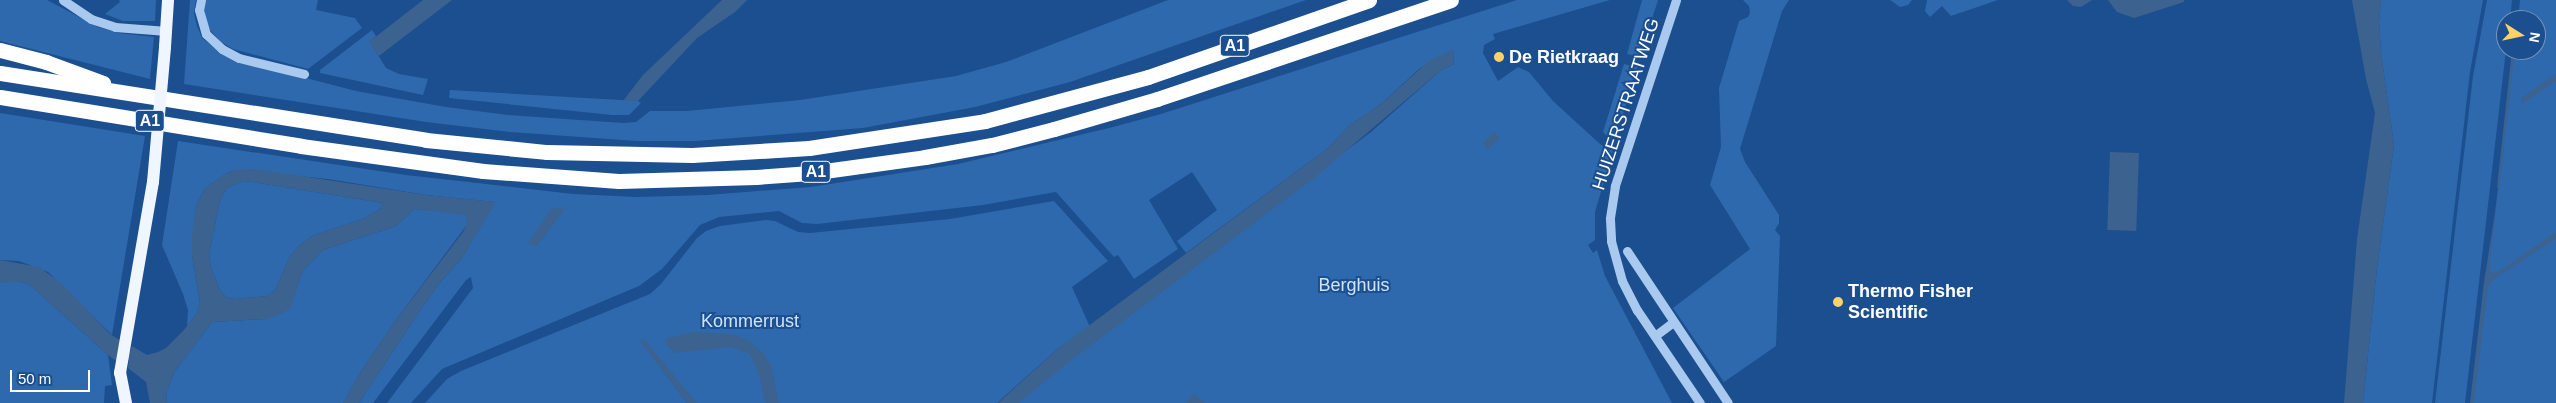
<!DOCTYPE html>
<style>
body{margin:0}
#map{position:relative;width:2556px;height:403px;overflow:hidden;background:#1b4f8f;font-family:Helvetica,sans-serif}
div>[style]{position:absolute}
.green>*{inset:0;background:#2e69ad}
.water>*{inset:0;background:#3c6290;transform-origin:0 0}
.minor>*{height:9px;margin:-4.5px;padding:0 4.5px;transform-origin:4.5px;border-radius:4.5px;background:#a9c9ee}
.major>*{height:12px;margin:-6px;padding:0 6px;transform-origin:6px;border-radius:6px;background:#f0f6ff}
.highway>*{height:15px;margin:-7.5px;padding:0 7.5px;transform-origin:7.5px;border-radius:7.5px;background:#fff}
.major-bridge>*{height:12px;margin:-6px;padding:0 6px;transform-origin:6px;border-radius:6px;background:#f0f6ff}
.dots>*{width:14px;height:14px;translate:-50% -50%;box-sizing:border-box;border:2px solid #1b4f8f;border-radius:50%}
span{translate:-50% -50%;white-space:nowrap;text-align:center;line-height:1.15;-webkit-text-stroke:4px #1b4f8f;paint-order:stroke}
.shield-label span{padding:1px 4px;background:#1b4f8f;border:1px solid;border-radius:4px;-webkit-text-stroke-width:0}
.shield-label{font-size:16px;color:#fff;font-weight:700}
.poi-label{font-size:18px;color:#fff;font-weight:700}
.left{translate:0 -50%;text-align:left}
.street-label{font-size:18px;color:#fff}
.park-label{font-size:18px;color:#cfe3fa}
.north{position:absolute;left:2496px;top:10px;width:50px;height:50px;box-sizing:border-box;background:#1b4f8f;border:1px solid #7695bc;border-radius:50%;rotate:100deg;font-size:14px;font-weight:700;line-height:20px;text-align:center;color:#fff}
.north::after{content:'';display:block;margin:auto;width:18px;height:22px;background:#ffd166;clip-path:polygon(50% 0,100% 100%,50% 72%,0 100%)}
.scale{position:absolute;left:10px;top:370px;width:80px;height:22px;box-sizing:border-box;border:2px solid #fff;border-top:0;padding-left:6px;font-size:15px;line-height:18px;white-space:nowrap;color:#fff;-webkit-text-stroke:4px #1b4f8f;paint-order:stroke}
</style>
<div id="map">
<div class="green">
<div style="clip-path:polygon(0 0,47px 0,98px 27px,118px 33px,154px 37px,150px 79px,0 41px)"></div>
<div style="clip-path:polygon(119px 0,156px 0,155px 21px,123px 21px,105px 14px,120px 2px)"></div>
<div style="clip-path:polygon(190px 0,196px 0,194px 13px,197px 26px,202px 38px,224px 55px,248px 63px,356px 91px,446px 107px,508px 115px,623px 123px,636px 122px,650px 111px,687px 111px,800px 100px,956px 76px,1006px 62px,1168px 0,1306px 0,1070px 82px,975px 107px,863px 128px,695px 141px,637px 141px,510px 132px,426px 122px,184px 84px)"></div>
<div style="clip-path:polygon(205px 0,318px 0,316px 10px,355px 18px,362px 28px,308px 69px,233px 49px,221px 42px,209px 29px,204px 18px)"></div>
<div style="clip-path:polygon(1517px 0,1610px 0,1493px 34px,1495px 39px,1484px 45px,1483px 53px,1498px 81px,1518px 67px,1529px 72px,1553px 101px,1600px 144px,1613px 151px,1595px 212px,1595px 240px,1588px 245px,1593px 253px,1597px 250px,1605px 276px,1672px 403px,1008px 403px,1371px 132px,1440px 71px,1454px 64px,1453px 50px,1419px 69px,1381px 104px,1350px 125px,1327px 149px,1186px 253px,1177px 241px,1217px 210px,1192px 172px,1149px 200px,1178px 249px,1134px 279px,1118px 255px,1114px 257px,1056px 192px,983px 205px,817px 224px,802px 223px,779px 211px,719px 217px,700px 225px,662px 269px,639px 286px,442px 369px,411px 403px,387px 403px,473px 288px,471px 277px,466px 280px,373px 403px,359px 403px,417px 315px,438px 285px,462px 258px,495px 202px,426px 195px,328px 179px,235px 170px,227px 173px,205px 188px,196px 206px,192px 256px,200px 303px,197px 313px,187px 326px,188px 310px,183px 294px,162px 245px,178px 141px,406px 175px,573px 194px,637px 197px,707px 195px,811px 187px,958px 164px,1113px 127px,1161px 114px)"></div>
<div style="clip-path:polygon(1642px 0,1658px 0,1640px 57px,1627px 54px)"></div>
<div style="clip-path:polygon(1743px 0,1789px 0,1782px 11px,1740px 149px,1745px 162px,1779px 215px,1779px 223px,1775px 230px,1780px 236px,1776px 346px,1724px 382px,1673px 308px,1750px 249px,1710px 185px,1721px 147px,1719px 88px,1739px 21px,1748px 17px,1750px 13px,1749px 6px)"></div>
<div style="clip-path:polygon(1890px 0,1912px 0,1908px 5px,1900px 7px)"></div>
<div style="clip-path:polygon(1927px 0,1998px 0,1951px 16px,1942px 6px,1930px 17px,1925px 11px)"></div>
<div style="clip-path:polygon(2381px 0,2483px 0,2470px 72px,2432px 403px,2363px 403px,2377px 268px,2394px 145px,2381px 53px,2379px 22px)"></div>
<div style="clip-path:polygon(2487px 0,2512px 0,2510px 20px,2506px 20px,2506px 50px,2465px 403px,2435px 403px,2473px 76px)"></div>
<div style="clip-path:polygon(2520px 0,2556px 0,2556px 403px,2473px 403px,2514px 50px,2536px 50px,2536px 20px,2518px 20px)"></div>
<div style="clip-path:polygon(372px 30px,376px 36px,370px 42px,386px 68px,399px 74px,428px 79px,423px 95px,320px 73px,320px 70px)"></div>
<div style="clip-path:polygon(1624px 64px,1637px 67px,1614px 144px,1603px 132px)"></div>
<div style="clip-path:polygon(450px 90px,638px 101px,641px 103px,629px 115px,612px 115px,449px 98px)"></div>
<div style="clip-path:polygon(0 113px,145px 136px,112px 335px,48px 272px,19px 261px,0 260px)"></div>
<div style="clip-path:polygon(243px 181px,253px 182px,383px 203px,380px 209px,365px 218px,312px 236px,300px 245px,290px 256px,275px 290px,268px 296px,235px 299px,226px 297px,220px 290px,211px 268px,209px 254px,220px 200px,227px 188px)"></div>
<div style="clip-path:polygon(1054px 201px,1108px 261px,1072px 287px,1090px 327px,1060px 347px,997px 403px,695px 403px,641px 341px,687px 403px,425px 403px,447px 379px,461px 371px,650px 294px,661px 284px,697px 238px,706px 231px,720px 226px,766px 220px,775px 221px,798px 232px,810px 233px,950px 219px)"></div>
<div style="clip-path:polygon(414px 209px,460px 213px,466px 215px,466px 226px,396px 320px,362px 370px,343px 403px,167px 403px,166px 394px,175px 371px,212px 322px,266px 319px,294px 296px,303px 270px,323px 250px,396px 226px)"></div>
<div style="clip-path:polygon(0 281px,21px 282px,30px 285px,108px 355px,112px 385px,105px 386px,104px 403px,0 403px)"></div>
</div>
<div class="water">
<div style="clip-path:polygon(423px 0,452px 0,379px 56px,369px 42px)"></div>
<div style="clip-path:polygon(722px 0,747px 0,735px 12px,697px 38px,638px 101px,623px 101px,643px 75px)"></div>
<div style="clip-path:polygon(2067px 0,2092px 0,2081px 7px,2073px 6px)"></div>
<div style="clip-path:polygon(2108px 0,2184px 0,2184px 2px,2134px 18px,2117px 12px)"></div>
<div style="clip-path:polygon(2352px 0,2381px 0,2379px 22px,2381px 53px,2394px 145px,2377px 268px,2363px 403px,2344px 403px,2357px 239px,2375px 113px,2366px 79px)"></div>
<div style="clip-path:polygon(1453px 50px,1454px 64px,1440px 71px,1314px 178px,1066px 364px,1019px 403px,998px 403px,1060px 347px,1327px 149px,1350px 125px,1381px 104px,1430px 60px)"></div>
<div style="clip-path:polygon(2512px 50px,2515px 50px,2499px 190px,2497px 187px)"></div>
<div style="clip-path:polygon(2556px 74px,2556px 81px,2522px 104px,2521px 98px)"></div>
<div style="left:1494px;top:132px;width:8px;height:16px;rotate:45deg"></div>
<div style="left:2110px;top:152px;width:29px;height:78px;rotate:2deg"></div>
<div style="clip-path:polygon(evenodd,255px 169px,426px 195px,496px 202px,462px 258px,438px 285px,417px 315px,359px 403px,343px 403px,362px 370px,396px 320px,463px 232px,466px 226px,466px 215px,414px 209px,396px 226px,323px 250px,303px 270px,291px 307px,282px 314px,266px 319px,212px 322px,175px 371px,166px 394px,167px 403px,150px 403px,146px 382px,128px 368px,129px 360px,124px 358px,123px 366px,108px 355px,30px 285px,21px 282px,0 283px,0 260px,39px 267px,61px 283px,110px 334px,126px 344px,125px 350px,130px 352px,132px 346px,147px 355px,158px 352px,166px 348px,184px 330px,197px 313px,200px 302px,192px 256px,192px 233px,196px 206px,205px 188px,227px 173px,235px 170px,255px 169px,243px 181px,253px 182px,383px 203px,380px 209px,365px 218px,312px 236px,300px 245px,290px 256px,275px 290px,268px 296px,235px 299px,226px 297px,220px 290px,211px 268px,209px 254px,220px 200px,227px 188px,243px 181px)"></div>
<div style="clip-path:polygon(2497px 200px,2489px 268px,2492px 273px,2498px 272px,2556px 232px,2556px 239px,2494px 279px,2488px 286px,2474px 403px,2470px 403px,2484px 282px)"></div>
<div style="clip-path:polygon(552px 208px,565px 209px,537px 246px,528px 243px)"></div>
<div style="clip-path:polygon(694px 332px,731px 334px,748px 340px,764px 354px,772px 368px,779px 403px,765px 403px,760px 378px,750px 354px,731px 347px,675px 353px,665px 343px,667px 338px)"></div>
<div style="clip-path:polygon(644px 339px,696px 402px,697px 403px,687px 403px,640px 341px)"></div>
<div style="clip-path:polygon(1195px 393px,1205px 403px,1185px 403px)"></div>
</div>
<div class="minor">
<div style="left:63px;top:0;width:34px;rotate:34deg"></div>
<div style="left:91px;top:19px;width:25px;rotate:18deg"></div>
<div style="left:115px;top:27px;width:52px;rotate:4.4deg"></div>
<div style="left:201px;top:0;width:10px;rotate:101deg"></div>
<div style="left:199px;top:10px;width:25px;rotate:74deg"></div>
<div style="left:206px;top:34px;width:22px;rotate:43deg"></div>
<div style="left:222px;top:49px;width:19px;rotate:28deg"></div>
<div style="left:239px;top:58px;width:67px;rotate:13.8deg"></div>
<div style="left:1676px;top:0;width:196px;rotate:108.2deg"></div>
<div style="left:1615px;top:186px;width:33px;rotate:99deg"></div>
<div style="left:1610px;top:219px;width:22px;rotate:87deg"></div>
<div style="left:1611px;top:241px;width:41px;rotate:74.6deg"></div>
<div style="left:1622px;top:281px;width:33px;rotate:63deg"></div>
<div style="left:1637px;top:310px;width:112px;rotate:55.9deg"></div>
<div style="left:1627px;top:251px;width:182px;rotate:56.4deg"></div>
<div style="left:1656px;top:335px;width:21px;rotate:-37deg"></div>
</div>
<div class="major">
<div style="left:165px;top:47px;width:47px;rotate:-86.3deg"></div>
<div style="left:126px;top:403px;width:31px;rotate:-101deg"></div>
<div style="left:120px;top:373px;width:194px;rotate:-80.2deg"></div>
</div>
<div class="highway">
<div style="left:0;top:50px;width:48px;rotate:14.6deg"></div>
<div style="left:46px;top:62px;width:61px;rotate:20.2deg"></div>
<div style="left:0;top:73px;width:431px;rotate:8.9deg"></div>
<div style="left:426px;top:140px;width:122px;rotate:5.7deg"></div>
<div style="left:547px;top:152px;width:145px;rotate:1.2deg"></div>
<div style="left:692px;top:155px;width:117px;rotate:-3.4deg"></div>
<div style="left:809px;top:148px;width:178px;rotate:-8.7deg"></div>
<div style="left:985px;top:121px;width:169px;rotate:-15.1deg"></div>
<div style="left:1148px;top:77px;width:234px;rotate:-19.2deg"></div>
<div style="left:0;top:97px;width:305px;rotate:9.2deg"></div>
<div style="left:301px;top:146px;width:184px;rotate:7.8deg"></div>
<div style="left:483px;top:171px;width:136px;rotate:4.2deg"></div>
<div style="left:619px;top:181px;width:137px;rotate:-1.7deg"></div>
<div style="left:756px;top:177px;width:54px;rotate:-4.2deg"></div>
<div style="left:810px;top:173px;width:116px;rotate:-7.9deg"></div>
<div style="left:925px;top:157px;width:68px;rotate:-10.2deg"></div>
<div style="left:992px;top:145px;width:64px;rotate:-14.5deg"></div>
<div style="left:1054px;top:129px;width:107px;rotate:-16.2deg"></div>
<div style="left:1157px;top:99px;width:310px;rotate:-18.6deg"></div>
</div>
<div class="major-bridge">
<div style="left:153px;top:182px;width:136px;rotate:-84.9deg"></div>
</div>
<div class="dots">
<div style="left:1499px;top:57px;background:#ffd166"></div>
<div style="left:1838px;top:302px;background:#ffd166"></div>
</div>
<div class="shield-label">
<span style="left:1235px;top:46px">A1</span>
<span style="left:150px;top:121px">A1</span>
<span style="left:816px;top:172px">A1</span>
</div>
<div class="poi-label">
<span class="left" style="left:1509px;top:57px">De Rietkraag</span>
<span class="left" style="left:1848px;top:302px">Thermo Fisher<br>Scientific</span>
</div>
<div class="street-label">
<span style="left:1626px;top:104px;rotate:-72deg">HUIZERSTRAATWEG</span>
</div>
<div class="park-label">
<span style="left:1354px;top:285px">Berghuis</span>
<span style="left:750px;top:321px">Kommerrust</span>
</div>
<div class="north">N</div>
<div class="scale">50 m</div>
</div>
